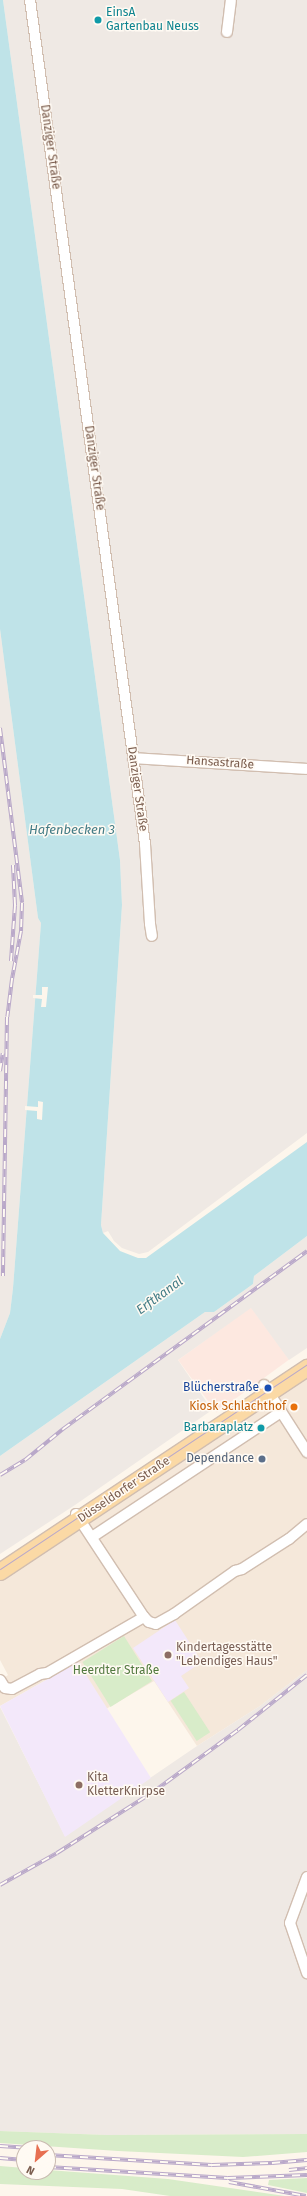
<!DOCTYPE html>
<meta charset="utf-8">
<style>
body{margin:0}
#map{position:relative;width:307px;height:2196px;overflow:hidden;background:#fdf6ec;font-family:"Fira Sans",sans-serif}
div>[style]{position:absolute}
.residential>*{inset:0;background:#f5e8da}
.commercial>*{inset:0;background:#fde8e0;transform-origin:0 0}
.industrial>*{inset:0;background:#efe9e4}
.education>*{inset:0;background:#f3e8fa}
.green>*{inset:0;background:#d8ecc9;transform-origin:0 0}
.water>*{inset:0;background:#bfe3e8}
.pier>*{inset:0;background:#fdf6ec}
.roads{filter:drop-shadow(1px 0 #d1beb0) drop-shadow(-1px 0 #d1beb0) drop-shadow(0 1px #d1beb0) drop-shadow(0 -1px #d1beb0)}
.minor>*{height:10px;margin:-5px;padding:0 5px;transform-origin:5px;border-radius:5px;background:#fff}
.primary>*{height:16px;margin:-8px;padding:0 8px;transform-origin:8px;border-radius:8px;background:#fbd9a5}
.tram>*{height:1px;margin:-0.5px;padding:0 0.5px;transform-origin:0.5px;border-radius:0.5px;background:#b9a8c9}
.rail>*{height:4px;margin-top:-2px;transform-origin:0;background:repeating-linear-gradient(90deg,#fffaf3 0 8px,#b9a8c9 0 16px);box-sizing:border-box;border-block:1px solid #b9a8c9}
.dots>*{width:11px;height:11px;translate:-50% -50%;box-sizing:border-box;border:2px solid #fffaf3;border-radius:50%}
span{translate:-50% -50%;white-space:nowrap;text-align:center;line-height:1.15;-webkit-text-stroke:3px #fffaf3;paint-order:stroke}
.culture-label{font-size:12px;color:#0d838f}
.left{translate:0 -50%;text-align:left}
.right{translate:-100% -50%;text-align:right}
.street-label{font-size:12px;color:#7a5c4d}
.transit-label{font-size:12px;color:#164399}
.food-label{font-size:12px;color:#c56008}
.service-label{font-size:12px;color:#4e5e75}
.education-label{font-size:12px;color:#785e54}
.park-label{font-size:12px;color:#537a41}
.water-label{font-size:13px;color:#437c86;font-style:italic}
.north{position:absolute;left:16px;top:2140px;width:40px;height:40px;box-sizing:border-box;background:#fffaf3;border:1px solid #cabbb1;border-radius:50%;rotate:208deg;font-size:11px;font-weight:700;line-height:16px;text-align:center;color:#7a5c4d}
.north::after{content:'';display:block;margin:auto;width:14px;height:18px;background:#e76f51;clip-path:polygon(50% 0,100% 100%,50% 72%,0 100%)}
</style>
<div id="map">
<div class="residential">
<div style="clip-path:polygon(307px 1372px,307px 1670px,260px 1706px,197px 1746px,154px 1681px,106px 1709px,78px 1662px,0 1706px,0 1681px,8px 1675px,0 1660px,0 1577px)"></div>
</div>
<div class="commercial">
<div style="left:251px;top:1307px;width:65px;height:90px;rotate:54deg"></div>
</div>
<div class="industrial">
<div style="clip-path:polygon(3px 0,307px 0,307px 1133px,148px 1252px,139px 1254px,122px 1248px,114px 1241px,108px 1231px,103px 1233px,101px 1225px,122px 905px,120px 860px)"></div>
<div style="clip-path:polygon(0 629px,38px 918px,41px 923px,13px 1288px,10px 1313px,0 1339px)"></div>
<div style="clip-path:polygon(307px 1236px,307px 1348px,289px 1360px,251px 1308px,178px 1360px,212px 1410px,75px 1505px,0 1554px,0 1456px,205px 1312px,214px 1312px,253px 1284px,254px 1276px)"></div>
<div style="clip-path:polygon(307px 1670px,307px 2134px,107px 2135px,0 2131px,0 1707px,65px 1836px,197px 1746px,260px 1706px)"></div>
</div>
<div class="education">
<div style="clip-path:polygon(175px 1620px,202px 1662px,181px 1676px,189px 1688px,168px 1702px,133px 1648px)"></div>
<div style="clip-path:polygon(78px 1662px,151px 1778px,65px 1837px,0 1706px)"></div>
</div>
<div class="green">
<div style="left:124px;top:1636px;width:53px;height:49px;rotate:58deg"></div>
<div style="left:184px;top:1692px;width:48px;height:16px;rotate:57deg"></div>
<div style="clip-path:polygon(0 2131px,107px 2135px,307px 2134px,307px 2152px,243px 2157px,118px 2151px,0 2143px)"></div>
<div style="clip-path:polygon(0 2166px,24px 2168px,24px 2172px,48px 2172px,48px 2170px,168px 2179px,285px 2196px,170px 2196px,122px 2189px,0 2184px)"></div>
<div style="clip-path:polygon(307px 2178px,307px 2193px,268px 2185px,269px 2180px)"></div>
</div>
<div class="water">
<div style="clip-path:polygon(0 0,3px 0,120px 860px,122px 905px,101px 1225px,103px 1233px,120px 1251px,138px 1258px,146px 1258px,307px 1142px,307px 1236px,254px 1276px,253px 1284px,214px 1312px,205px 1312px,0 1456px,0 1339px,10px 1313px,13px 1288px,41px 923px,38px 918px,0 629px)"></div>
</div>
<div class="pier">
<div style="clip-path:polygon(42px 987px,48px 987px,46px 1007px,41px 1007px,42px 999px,33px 998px,33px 995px,42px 995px)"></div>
<div style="clip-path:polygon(38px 1101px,43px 1102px,42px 1120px,37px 1119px,37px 1111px,25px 1110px,25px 1106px,38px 1107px)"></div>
</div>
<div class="roads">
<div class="minor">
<div style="left:30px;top:0;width:852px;rotate:82.24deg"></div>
<div style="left:145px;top:844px;width:80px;rotate:86.4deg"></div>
<div style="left:150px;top:924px;width:12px;rotate:81deg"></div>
<div style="left:227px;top:32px;width:32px;rotate:-83deg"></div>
<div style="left:133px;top:758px;width:174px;rotate:3.6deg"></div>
<div style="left:264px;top:1385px;width:80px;rotate:57.3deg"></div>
<div style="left:76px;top:1514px;width:123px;rotate:56.6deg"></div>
<div style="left:144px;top:1617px;width:7px;rotate:45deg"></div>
<div style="left:149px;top:1622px;width:7px;rotate:16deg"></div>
<div style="left:156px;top:1624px;width:21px;rotate:-29deg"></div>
<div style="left:174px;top:1614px;width:75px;rotate:-35.2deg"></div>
<div style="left:235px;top:1571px;width:7px;rotate:-16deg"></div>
<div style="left:242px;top:1569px;width:56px;rotate:-32.6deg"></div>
<div style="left:289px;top:1539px;width:23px;rotate:-40deg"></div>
<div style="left:92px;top:1537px;width:227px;rotate:-33.5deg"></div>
<div style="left:0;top:1680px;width:9px;rotate:58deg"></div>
<div style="left:5px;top:1688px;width:7px;rotate:8deg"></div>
<div style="left:12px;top:1689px;width:32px;rotate:-28deg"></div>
<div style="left:40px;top:1674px;width:7px;rotate:-8deg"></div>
<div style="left:47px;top:1673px;width:112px;rotate:-30deg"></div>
<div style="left:307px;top:1877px;width:49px;rotate:110.3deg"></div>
<div style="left:290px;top:1923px;width:53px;rotate:71.2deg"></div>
</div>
<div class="primary">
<div style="left:0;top:1572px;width:369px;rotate:-33.6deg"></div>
</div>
</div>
<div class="tram">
<div style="left:0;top:1569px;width:369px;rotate:-33.7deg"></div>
</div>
<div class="rail">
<div style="left:0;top:728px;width:176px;rotate:82.8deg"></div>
<div style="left:22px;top:903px;width:28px;rotate:92deg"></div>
<div style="left:21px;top:931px;width:49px;rotate:100.6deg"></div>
<div style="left:12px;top:979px;width:38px;rotate:97deg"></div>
<div style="left:7px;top:1017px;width:259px;rotate:90.9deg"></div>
<div style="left:11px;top:961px;width:56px;rotate:-85.9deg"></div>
<div style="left:15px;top:905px;width:40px;rotate:-92.9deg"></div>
<div style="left:0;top:1071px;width:18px;rotate:-81deg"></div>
<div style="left:0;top:1475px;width:29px;rotate:-31deg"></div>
<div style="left:25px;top:1460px;width:49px;rotate:-39.2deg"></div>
<div style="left:63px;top:1429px;width:302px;rotate:-36.1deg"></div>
<div style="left:0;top:1885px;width:65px;rotate:-29.3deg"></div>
<div style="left:57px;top:1853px;width:114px;rotate:-32.4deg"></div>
<div style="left:153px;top:1792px;width:105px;rotate:-36.1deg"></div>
<div style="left:238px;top:1730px;width:88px;rotate:-38.6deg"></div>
<div style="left:0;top:2146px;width:26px;rotate:4deg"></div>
<div style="left:48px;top:2155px;width:164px;rotate:3.5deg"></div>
<div style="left:212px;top:2165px;width:60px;rotate:-1.9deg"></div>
<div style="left:272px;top:2163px;width:35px;rotate:-5deg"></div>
<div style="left:0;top:2158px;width:24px;rotate:5deg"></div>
<div style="left:48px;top:2167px;width:180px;rotate:3.5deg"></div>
<div style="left:228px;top:2178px;width:79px;rotate:-2.2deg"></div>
<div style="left:289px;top:2170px;width:18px;rotate:-6deg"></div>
<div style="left:229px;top:2182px;width:78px;rotate:10.3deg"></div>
</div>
<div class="dots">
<div style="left:98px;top:20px;background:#0f9aa8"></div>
<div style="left:268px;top:1388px;background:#1a4fb4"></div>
<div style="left:294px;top:1407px;background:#e8710a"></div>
<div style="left:261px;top:1428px;background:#0f9aa8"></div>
<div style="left:262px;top:1459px;background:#5c6f8a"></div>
<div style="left:168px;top:1655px;background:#8d6e63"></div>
<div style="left:79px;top:1785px;background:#8d6e63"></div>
</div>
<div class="culture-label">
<span class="left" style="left:106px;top:20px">EinsA<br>Gartenbau Neuss</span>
<span class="right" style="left:253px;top:1428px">Barbaraplatz</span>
</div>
<div class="street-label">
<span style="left:50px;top:147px;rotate:82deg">Danziger Straße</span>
<span style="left:94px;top:468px;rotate:82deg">Danziger Straße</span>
<span style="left:220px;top:763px;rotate:4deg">Hansastraße</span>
<span style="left:137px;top:789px;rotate:82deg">Danziger Straße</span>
<span style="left:124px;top:1490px;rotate:-34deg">Düsseldorfer Straße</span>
</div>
<div class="transit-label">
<span class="right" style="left:259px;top:1388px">Blücherstraße</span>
</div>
<div class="food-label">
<span class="right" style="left:286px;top:1407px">Kiosk Schlachthof</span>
</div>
<div class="service-label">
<span class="right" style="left:254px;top:1459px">Dependance</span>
</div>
<div class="education-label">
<span class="left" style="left:176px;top:1655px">Kindertagesstätte<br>"Lebendiges Haus"</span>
<span class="left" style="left:87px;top:1785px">Kita<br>KletterKnirpse</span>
</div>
<div class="park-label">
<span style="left:116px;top:1671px">Heerdter Straße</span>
</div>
<div class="water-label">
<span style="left:72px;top:830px">Hafenbecken 3</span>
<span style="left:160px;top:1296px;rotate:-36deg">Erftkanal</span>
</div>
<div class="north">N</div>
</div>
